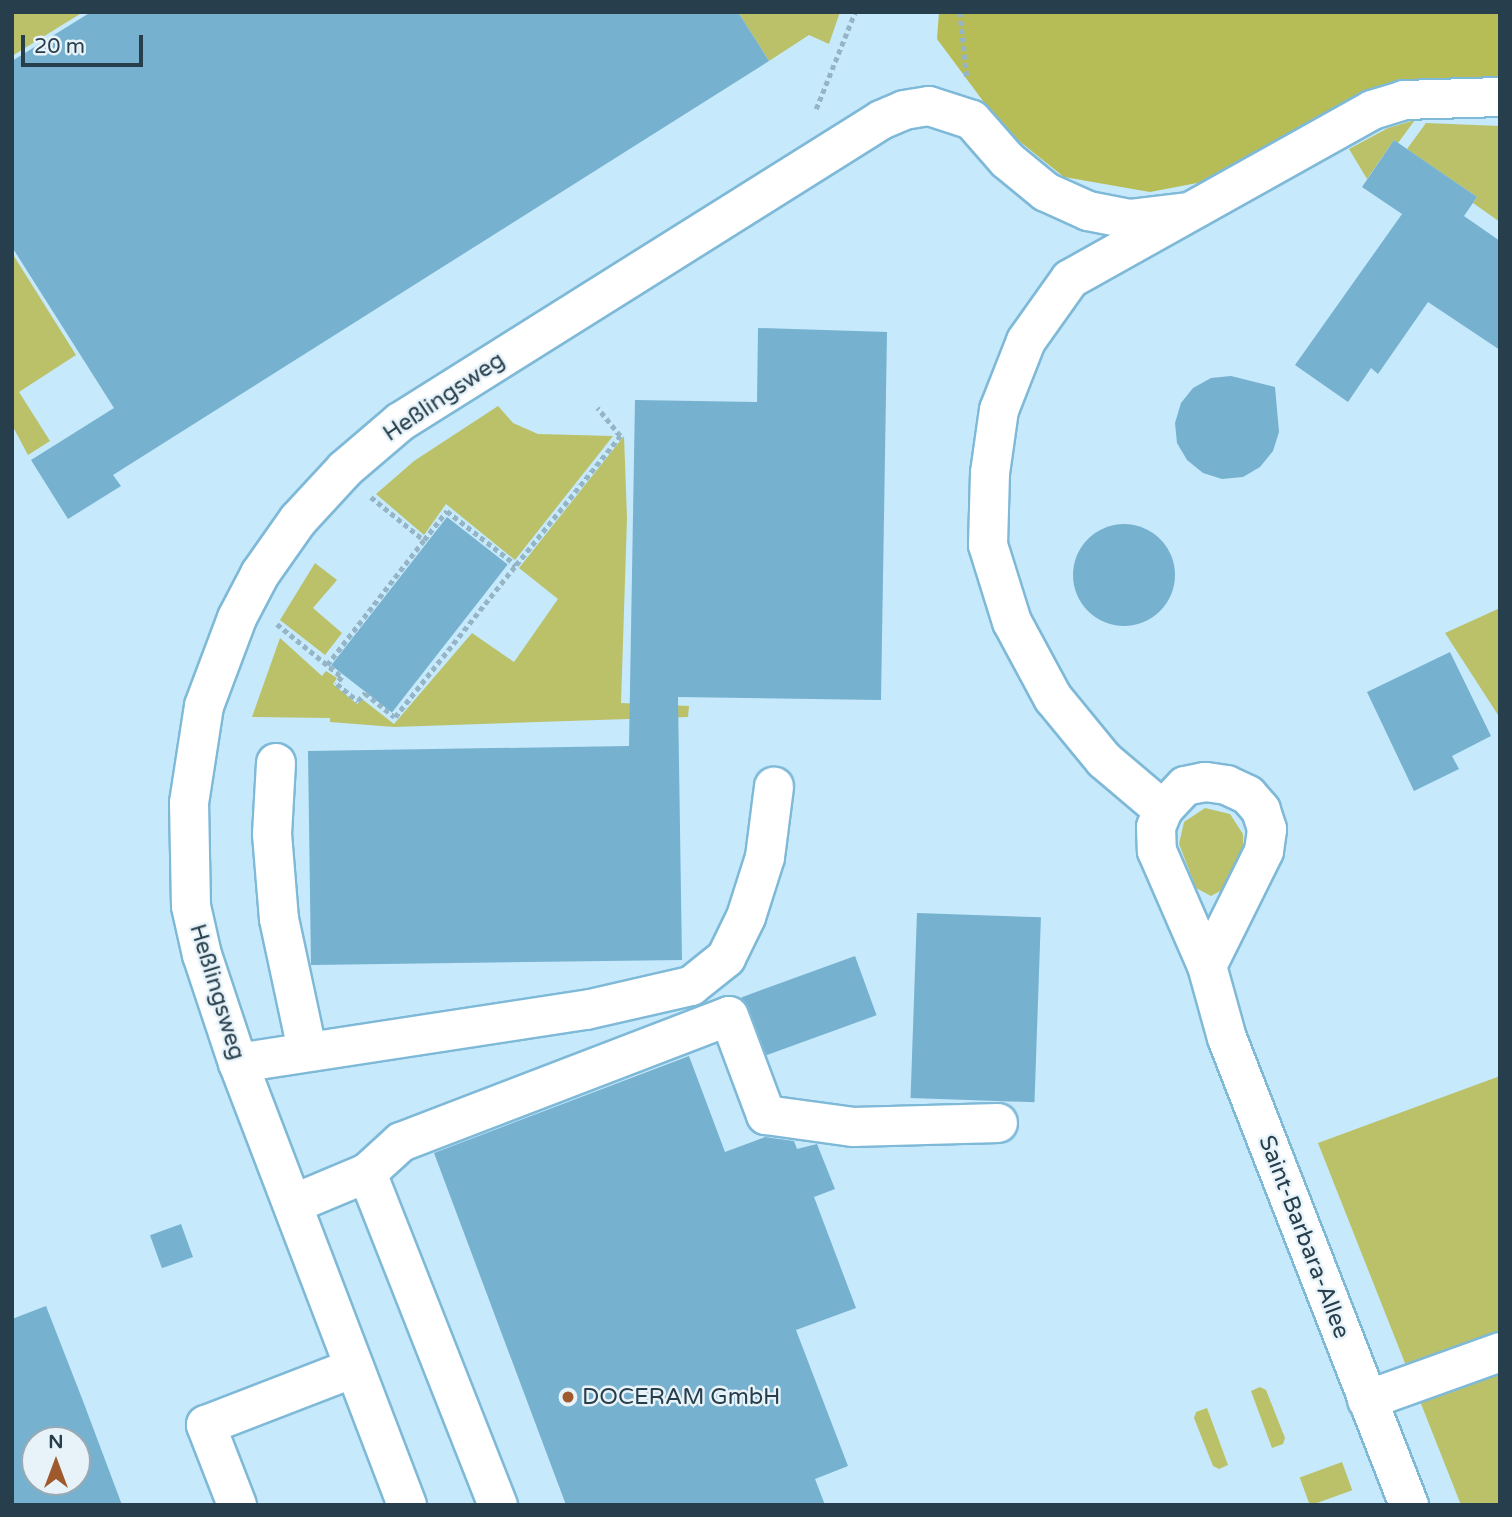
<!DOCTYPE html>
<meta charset="utf-8">
<style>
body{margin:0}
#map{position:relative;width:1512px;height:1517px;overflow:hidden;background:#c6e9fc;font-family:"Varela Round",sans-serif}
div>[style]{position:absolute}
.green>*{inset:0;background:#bbc168;transform-origin:0 0}
.forest>*{inset:0;background:#b7bd56}
.building>*{inset:0;background:#76b1cf;transform-origin:0 0}
.round{border-radius:50%}
.path>*{height:4.5px;margin-top:-2.25px;transform-origin:0;background:repeating-linear-gradient(90deg,#95b5c6 0 5px,transparent 0 8.5px)}
.roads{filter:drop-shadow(2px 0 #7fb9d8) drop-shadow(-2px 0 #7fb9d8) drop-shadow(0 2px #7fb9d8) drop-shadow(0 -2px #7fb9d8)}
.minor>*{height:38px;margin:-19px;padding:0 19px;transform-origin:19px;border-radius:19px;background:#fff}
.dots>*{width:19px;height:19px;translate:-50% -50%;box-sizing:border-box;border:4px solid #e7f2f9;border-radius:50%}
span{translate:-50% -50%;white-space:nowrap;text-align:center;line-height:1.15;-webkit-text-stroke:5px #e7f2f9;paint-order:stroke}
.street-label{font-size:23px;color:#273f4c}
.poi-label{font-size:23px;color:#273f4c}
.left{translate:0 -50%;text-align:left}
.frame{position:absolute;inset:0;border:14px solid #273f4c;pointer-events:none}
.north{position:absolute;left:21px;top:1426px;width:70px;height:70px;box-sizing:border-box;background:#e7f2f9;border:2px solid #9aaab4;border-radius:50%;rotate:0deg;font-size:19px;font-weight:700;line-height:28px;text-align:center;color:#273f4c}
.north::after{content:'';display:block;margin:auto;width:24px;height:32px;background:#9e5a2c;clip-path:polygon(50% 0,100% 100%,50% 72%,0 100%)}
.scale{position:absolute;left:21px;top:35px;width:122px;height:32px;box-sizing:border-box;border:4px solid #273f4c;border-top:0;padding-left:9px;font-size:21px;line-height:24px;white-space:nowrap;color:#273f4c;-webkit-text-stroke:5px #e7f2f9;paint-order:stroke}
</style>
<div id="map">
<div class="green">
<div style="clip-path:polygon(12px 12px,79px 12px,80px 14px,12px 56px)"></div>
<div style="clip-path:polygon(738px 12px,840px 12px,829px 44px,809px 35px,769px 61px)"></div>
<div style="clip-path:polygon(1415px 120px,1398px 143px,1394px 140px,1367px 179px,1349px 149px,1388px 128px)"></div>
<div style="clip-path:polygon(1426px 123px,1500px 126px,1500px 222px,1473px 203px,1477px 197px,1407px 149px)"></div>
<div style="clip-path:polygon(12px 253px,76px 355px,19px 392px,50px 441px,28px 455px,12px 425px)"></div>
<div style="clip-path:polygon(498px 406px,513px 423px,538px 434px,613px 436px,515px 560px,446px 504px,424px 535px,376px 494px,414px 461px)"></div>
<div style="clip-path:polygon(624px 436px,627px 518px,621px 703px,689px 706px,688px 717px,394px 727px,330px 722px,330px 718px,252px 717px,280px 638px,322px 676px,326px 671px,337px 678px,333px 684px,357px 704px,362px 699px,394px 724px,472px 633px,514px 662px,558px 599px,519px 568px)"></div>
<div style="clip-path:polygon(315px 563px,337px 580px,313px 608px,342px 633px,325px 655px,280px 620px)"></div>
<div style="clip-path:polygon(1500px 608px,1500px 718px,1445px 633px)"></div>
<div style="clip-path:polygon(1205px 808px,1230px 814px,1243px 834px,1243px 846px,1224px 889px,1211px 896px,1196px 888px,1179px 844px,1184px 822px)"></div>
<div style="clip-path:polygon(1500px 1076px,1500px 1505px,1461px 1505px,1318px 1143px)"></div>
<div style="clip-path:polygon(1260px 1387px,1266px 1390px,1285px 1438px,1283px 1444px,1272px 1448px,1251px 1391px)"></div>
<div style="clip-path:polygon(1207px 1408px,1228px 1465px,1219px 1469px,1213px 1466px,1194px 1418px,1196px 1412px)"></div>
<div style="left:1342px;top:1462px;width:30px;height:45px;rotate:70deg"></div>
</div>
<div class="forest">
<div style="clip-path:polygon(939px 12px,1500px 12px,1500px 84px,1378px 87px,1218px 179px,1150px 192px,1064px 177px,1003px 128px,937px 39px)"></div>
</div>
<div class="building">
<div style="clip-path:polygon(91px 12px,738px 12px,769px 61px,113px 475px,121px 486px,68px 519px,31px 460px,114px 408px,12px 247px,12px 61px)"></div>
<div style="clip-path:polygon(1394px 140px,1477px 197px,1464px 216px,1500px 241px,1500px 350px,1428px 302px,1378px 374px,1371px 368px,1348px 402px,1295px 365px,1402px 214px,1362px 187px)"></div>
<div style="clip-path:polygon(758px 328px,887px 332px,881px 700px,678px 697px,682px 960px,311px 965px,308px 751px,629px 746px,635px 400px,757px 402px)"></div>
<div style="clip-path:polygon(1231px 376px,1275px 387px,1279px 432px,1273px 451px,1260px 467px,1243px 477px,1222px 479px,1203px 473px,1187px 460px,1177px 443px,1175px 423px,1181px 403px,1193px 388px,1211px 378px)"></div>
<div style="left:447px;top:517px;width:77px;height:188px;rotate:38deg"></div>
<div class="round" style="left:1073px;top:524px;width:102px;height:102px"></div>
<div style="clip-path:polygon(1450px 652px,1491px 736px,1452px 756px,1459px 769px,1414px 791px,1367px 692px)"></div>
<div style="left:917px;top:913px;width:124px;height:185px;rotate:2deg"></div>
<div style="left:855px;top:956px;width:63px;height:121px;rotate:70deg"></div>
<div style="clip-path:polygon(689px 1056px,725px 1152px,765px 1137px,794px 1141px,797px 1149px,817px 1144px,835px 1189px,814px 1197px,856px 1308px,796px 1330px,848px 1466px,815px 1479px,825px 1505px,566px 1505px,434px 1153px)"></div>
<div style="left:181px;top:1224px;width:35px;height:33px;rotate:70deg"></div>
<div style="clip-path:polygon(evenodd,46px 1306px,83px 1401px,122px 1505px,12px 1505px,12px 1319px,46px 1306px,35px 1440px,77px 1440px,77px 1482px,35px 1482px,35px 1440px)"></div>
</div>
<div class="path">
<div style="left:960px;top:12px;width:65px;rotate:83.9deg"></div>
<div style="left:816px;top:109px;width:105px;rotate:-68.1deg"></div>
<div style="left:371px;top:497px;width:68px;rotate:39.1deg"></div>
<div style="left:424px;top:540px;width:37px;rotate:-52deg"></div>
<div style="left:447px;top:511px;width:88px;rotate:38deg"></div>
<div style="left:516px;top:565px;width:166px;rotate:-51.1deg"></div>
<div style="left:620px;top:436px;width:36px;rotate:-129deg"></div>
<div style="left:277px;top:624px;width:84px;rotate:39.2deg"></div>
<div style="left:342px;top:677px;width:9px;rotate:126deg"></div>
<div style="left:337px;top:684px;width:27px;rotate:39deg"></div>
<div style="left:358px;top:701px;width:11px;rotate:-49deg"></div>
<div style="left:365px;top:693px;width:38px;rotate:39deg"></div>
<div style="left:395px;top:717px;width:194px;rotate:-51.5deg"></div>
<div style="left:327px;top:665px;width:158px;rotate:-52.2deg"></div>
</div>
<div class="roads">
<div class="minor">
<div style="left:276px;top:763px;width:71px;rotate:93.2deg"></div>
<div style="left:272px;top:834px;width:85px;rotate:85.3deg"></div>
<div style="left:279px;top:919px;width:134px;rotate:77.9deg"></div>
<div style="left:1163px;top:810px;width:77px;rotate:-139.7deg"></div>
<div style="left:1104px;top:760px;width:80px;rotate:-129.4deg"></div>
<div style="left:1053px;top:698px;width:86px;rotate:-118.3deg"></div>
<div style="left:1012px;top:622px;width:81px;rotate:-107.3deg"></div>
<div style="left:988px;top:545px;width:72px;rotate:-88.4deg"></div>
<div style="left:990px;top:473px;width:64px;rotate:-81.9deg"></div>
<div style="left:999px;top:410px;width:74px;rotate:-68.6deg"></div>
<div style="left:1026px;top:341px;width:76px;rotate:-54.6deg"></div>
<div style="left:1070px;top:279px;width:346px;rotate:-29.2deg"></div>
<div style="left:1372px;top:110px;width:34px;rotate:-17deg"></div>
<div style="left:1404px;top:100px;width:96px;rotate:-1.8deg"></div>
<div style="left:1207px;top:966px;width:128px;rotate:-63.6deg"></div>
<div style="left:1264px;top:851px;width:22px;rotate:-82deg"></div>
<div style="left:1267px;top:829px;width:20px;rotate:-108deg"></div>
<div style="left:1261px;top:810px;width:20px;rotate:-131deg"></div>
<div style="left:1248px;top:795px;width:23px;rotate:-155deg"></div>
<div style="left:1227px;top:785px;width:22px;rotate:-172deg"></div>
<div style="left:1205px;top:782px;width:20px;rotate:169deg"></div>
<div style="left:1185px;top:786px;width:33px;rotate:133deg"></div>
<div style="left:1163px;top:810px;width:18px;rotate:112deg"></div>
<div style="left:1156px;top:827px;width:24px;rotate:88deg"></div>
<div style="left:1157px;top:851px;width:125px;rotate:66.5deg"></div>
<div style="left:1207px;top:966px;width:75px;rotate:74.5deg"></div>
<div style="left:1227px;top:1038px;width:501px;rotate:68.71deg"></div>
<div style="left:238px;top:1063px;width:352px;rotate:-8.7deg"></div>
<div style="left:586px;top:1010px;width:108px;rotate:-12.9deg"></div>
<div style="left:691px;top:986px;width:45px;rotate:-38.7deg"></div>
<div style="left:726px;top:958px;width:46px;rotate:-64deg"></div>
<div style="left:746px;top:917px;width:63px;rotate:-72.4deg"></div>
<div style="left:765px;top:857px;width:71px;rotate:-82.7deg"></div>
<div style="left:367px;top:1173px;width:357px;rotate:68.5deg"></div>
<div style="left:293px;top:1204px;width:80px;rotate:-22.7deg"></div>
<div style="left:367px;top:1173px;width:46px;rotate:-42.4deg"></div>
<div style="left:401px;top:1142px;width:351px;rotate:-21deg"></div>
<div style="left:729px;top:1016px;width:106px;rotate:69.5deg"></div>
<div style="left:766px;top:1115px;width:89px;rotate:7.8deg"></div>
<div style="left:854px;top:1127px;width:144px;rotate:-1.6deg"></div>
<div style="left:1367px;top:1400px;width:141px;rotate:-19.8deg"></div>
<div style="left:237px;top:1505px;width:86px;rotate:-111.2deg"></div>
<div style="left:206px;top:1425px;width:159px;rotate:-21.1deg"></div>
<div style="left:407px;top:1505px;width:473px;rotate:-110.9deg"></div>
<div style="left:238px;top:1063px;width:114px;rotate:-108.4deg"></div>
<div style="left:202px;top:955px;width:50px;rotate:-102.7deg"></div>
<div style="left:191px;top:906px;width:103px;rotate:-91.1deg"></div>
<div style="left:189px;top:803px;width:98px;rotate:-81.2deg"></div>
<div style="left:204px;top:706px;width:94px;rotate:-69.4deg"></div>
<div style="left:237px;top:618px;width:50px;rotate:-62.4deg"></div>
<div style="left:260px;top:574px;width:66px;rotate:-54.9deg"></div>
<div style="left:298px;top:520px;width:69px;rotate:-47.3deg"></div>
<div style="left:345px;top:469px;width:72px;rotate:-40.5deg"></div>
<div style="left:400px;top:422px;width:568px;rotate:-32.12deg"></div>
<div style="left:881px;top:120px;width:25px;rotate:-23deg"></div>
<div style="left:904px;top:110px;width:25px;rotate:-9deg"></div>
<div style="left:929px;top:106px;width:45px;rotate:18deg"></div>
<div style="left:972px;top:120px;width:53px;rotate:48.8deg"></div>
<div style="left:1007px;top:160px;width:50px;rotate:39.4deg"></div>
<div style="left:1046px;top:192px;width:46px;rotate:24.3deg"></div>
<div style="left:1088px;top:211px;width:42px;rotate:11deg"></div>
<div style="left:1129px;top:219px;width:59px;rotate:-6.8deg"></div>
</div>
</div>
<div class="dots">
<div style="left:568px;top:1397px;background:#9e5a2c"></div>
</div>
<div class="street-label">
<span style="left:444px;top:397px;rotate:-34deg">Heßlingsweg</span>
<span style="left:217px;top:992px;rotate:73deg">Heßlingsweg</span>
<span style="left:1304px;top:1237px;rotate:69deg">Saint-Barbara-Allee</span>
</div>
<div class="poi-label">
<span class="left" style="left:582px;top:1397px">DOCERAM GmbH</span>
</div>
<div class="frame"></div>
<div class="north">N</div>
<div class="scale">20 m</div>
</div>
